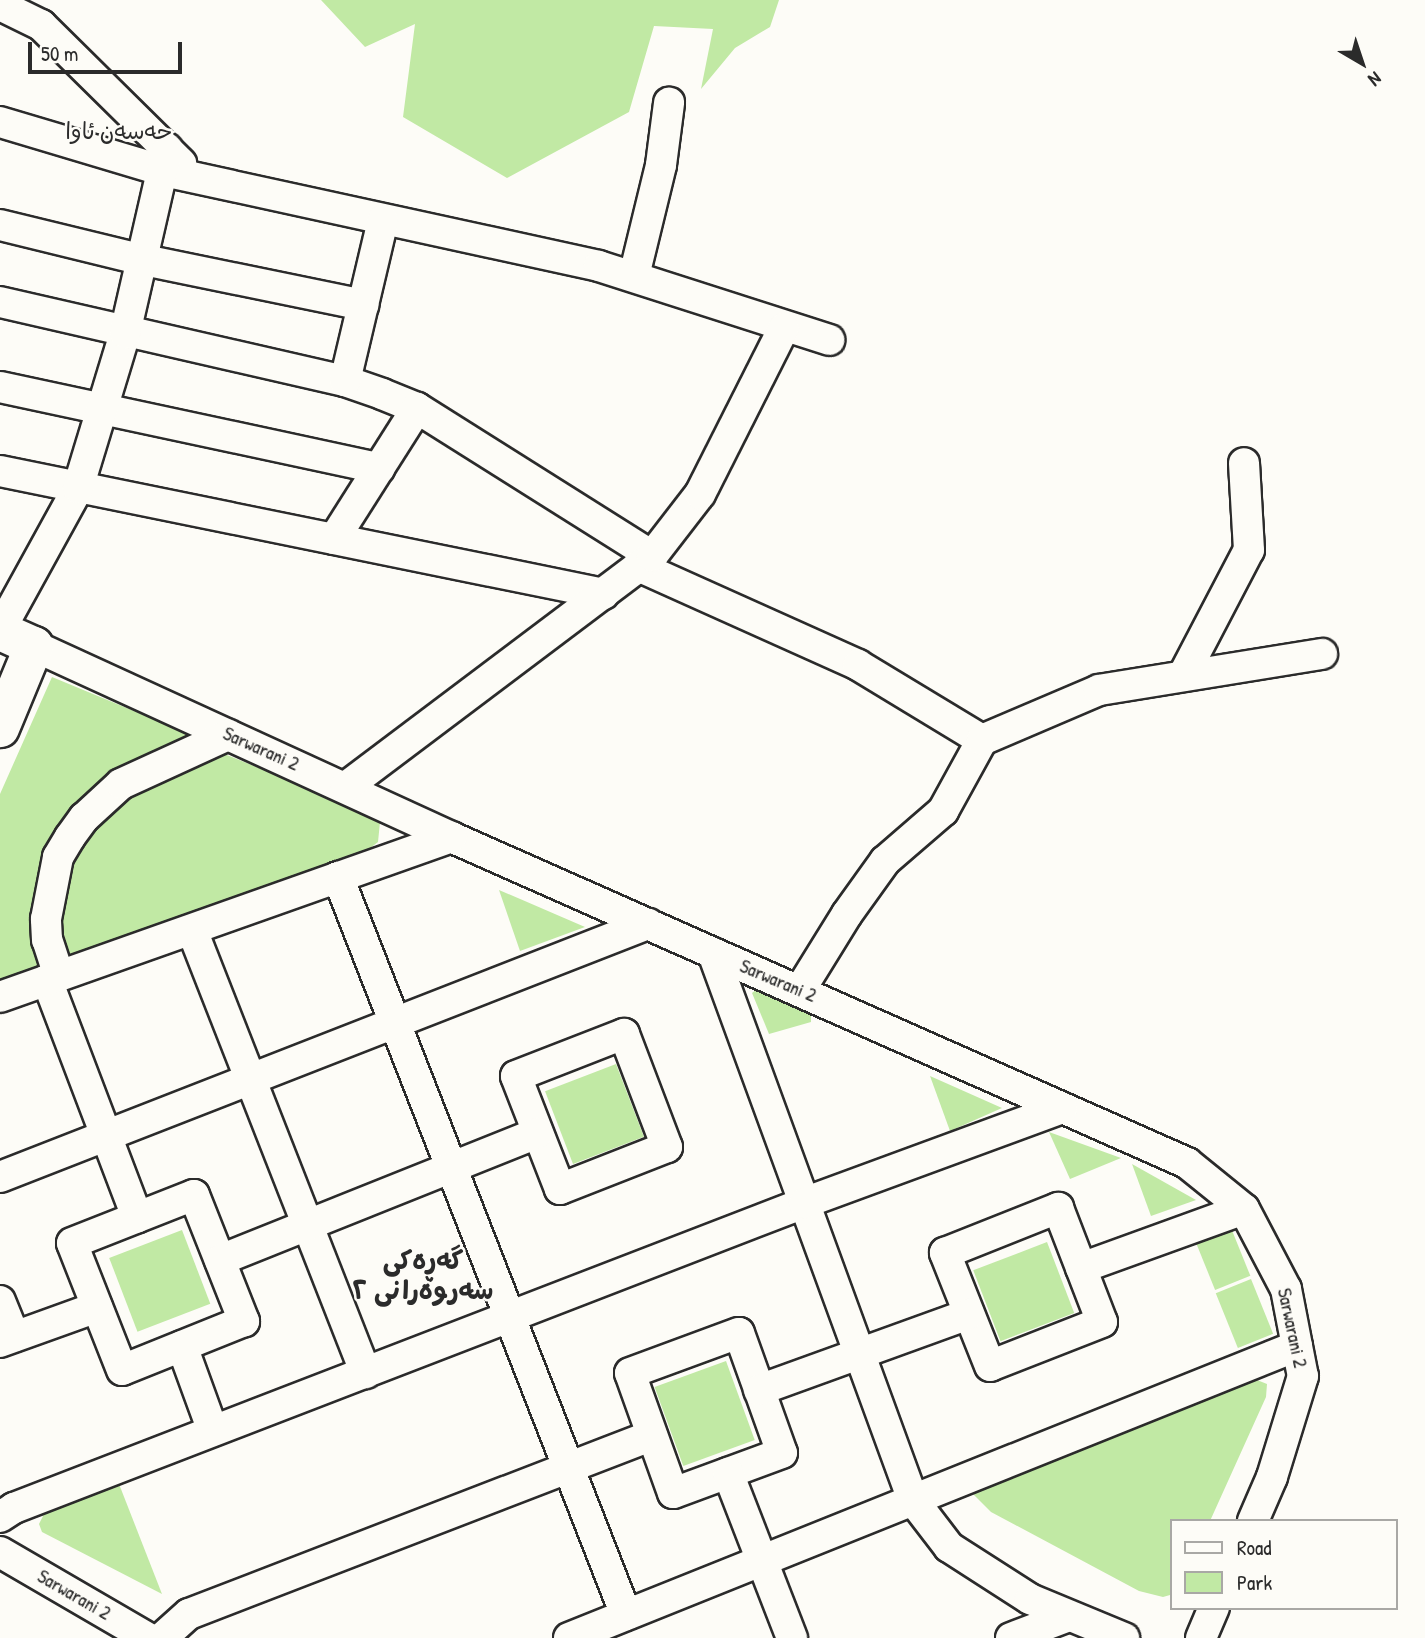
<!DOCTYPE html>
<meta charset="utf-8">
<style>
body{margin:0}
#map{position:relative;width:1425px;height:1638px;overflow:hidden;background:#fdfcf7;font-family:"Patrick Hand","Playpen Sans Arabic",sans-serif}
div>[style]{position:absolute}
.green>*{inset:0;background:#c1e9a4;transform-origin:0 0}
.roads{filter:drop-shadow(2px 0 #2b2b2b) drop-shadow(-2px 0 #2b2b2b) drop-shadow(0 2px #2b2b2b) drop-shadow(0 -2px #2b2b2b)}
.minor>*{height:30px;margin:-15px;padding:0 15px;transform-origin:15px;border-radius:15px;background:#fdfcf7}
.major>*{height:38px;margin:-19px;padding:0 19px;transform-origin:19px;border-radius:19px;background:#fdfcf7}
span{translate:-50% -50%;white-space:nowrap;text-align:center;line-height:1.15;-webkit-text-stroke:5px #fdfcf7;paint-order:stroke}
.street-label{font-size:19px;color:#2b2b2b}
.quarter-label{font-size:23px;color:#2b2b2b}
.district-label{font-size:26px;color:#2b2b2b;font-weight:700}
.legend{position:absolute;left:1170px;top:1519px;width:228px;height:91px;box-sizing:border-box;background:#fdfcf7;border:2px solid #a9a8a5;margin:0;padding:9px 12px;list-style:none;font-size:21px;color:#2b2b2b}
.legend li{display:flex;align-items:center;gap:14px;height:35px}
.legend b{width:35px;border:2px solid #a9a8a5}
.north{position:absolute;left:1327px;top:28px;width:70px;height:70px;-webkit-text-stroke:5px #fdfcf7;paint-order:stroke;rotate:141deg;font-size:19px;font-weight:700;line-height:28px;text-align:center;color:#2b2b2b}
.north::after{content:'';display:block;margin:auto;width:24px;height:32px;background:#2b2b2b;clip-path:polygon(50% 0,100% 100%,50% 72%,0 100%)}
.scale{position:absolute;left:28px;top:42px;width:154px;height:32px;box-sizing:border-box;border:4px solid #2b2b2b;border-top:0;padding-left:9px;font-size:21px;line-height:24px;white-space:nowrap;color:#2b2b2b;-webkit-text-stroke:5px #fdfcf7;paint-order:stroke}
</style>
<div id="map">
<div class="green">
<div style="clip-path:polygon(321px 0,779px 0,770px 27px,735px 48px,701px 89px,713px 29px,654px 26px,629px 112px,507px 178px,403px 117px,415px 24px,365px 47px)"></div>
<div style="clip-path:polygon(52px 677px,204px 740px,97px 793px,41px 947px,39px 967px,23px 977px,0 985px,0 794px)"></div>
<div style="clip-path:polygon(222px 753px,368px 812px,380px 822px,378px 842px,360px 856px,332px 863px,127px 940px,63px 959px,52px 922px,67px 862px,117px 799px)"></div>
<div style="clip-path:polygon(499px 890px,585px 927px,520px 951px)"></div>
<div style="clip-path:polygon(757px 989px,811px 1014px,811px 1022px,769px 1034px,752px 993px)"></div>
<div style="left:616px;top:1064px;width:78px;height:76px;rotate:69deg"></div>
<div style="clip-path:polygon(930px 1076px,1002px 1108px,950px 1131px)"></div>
<div style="clip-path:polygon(1049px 1132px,1121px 1158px,1070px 1179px)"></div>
<div style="clip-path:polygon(1132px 1164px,1196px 1200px,1151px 1216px)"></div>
<div style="left:1229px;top:1223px;width:57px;height:38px;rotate:68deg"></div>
<div style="left:182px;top:1230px;width:79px;height:78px;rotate:69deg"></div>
<div style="left:1047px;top:1242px;width:76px;height:79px;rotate:69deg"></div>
<div style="left:1251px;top:1279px;width:59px;height:38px;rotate:68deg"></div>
<div style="left:726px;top:1361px;width:84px;height:76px;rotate:70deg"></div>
<div style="clip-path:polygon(1257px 1380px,1267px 1384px,1266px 1397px,1210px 1521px,1171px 1521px,1170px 1595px,1163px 1597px,1139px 1591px,991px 1512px,973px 1494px)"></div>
<div style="clip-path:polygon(119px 1484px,162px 1594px,42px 1532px,39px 1524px,44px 1514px)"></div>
</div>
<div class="roads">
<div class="minor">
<div style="left:0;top:5px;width:46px;rotate:26deg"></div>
<div style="left:41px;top:25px;width:197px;rotate:44.6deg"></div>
<div style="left:0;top:122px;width:171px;rotate:16.6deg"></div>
<div style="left:164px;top:171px;width:445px;rotate:12.3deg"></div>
<div style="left:599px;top:266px;width:242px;rotate:17.8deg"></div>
<div style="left:0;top:225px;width:148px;rotate:13.7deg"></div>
<div style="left:144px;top:260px;width:224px;rotate:11.6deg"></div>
<div style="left:634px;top:276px;width:114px;rotate:-76.3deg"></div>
<div style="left:661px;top:165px;width:63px;rotate:-82.6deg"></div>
<div style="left:0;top:302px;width:354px;rotate:12.9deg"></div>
<div style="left:345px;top:381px;width:39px;rotate:19deg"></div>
<div style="left:382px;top:394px;width:38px;rotate:22deg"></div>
<div style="left:417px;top:408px;width:278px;rotate:32.2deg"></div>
<div style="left:345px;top:381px;width:165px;rotate:-76.7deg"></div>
<div style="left:0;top:387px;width:388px;rotate:12.1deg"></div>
<div style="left:0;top:471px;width:616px;rotate:11.51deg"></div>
<div style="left:334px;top:539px;width:155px;rotate:-57.6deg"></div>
<div style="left:638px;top:566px;width:241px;rotate:24.2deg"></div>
<div style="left:858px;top:665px;width:145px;rotate:31.2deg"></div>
<div style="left:0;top:630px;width:162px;rotate:-61.2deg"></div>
<div style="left:78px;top:488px;width:162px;rotate:-73.1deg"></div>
<div style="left:125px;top:333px;width:189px;rotate:-77.1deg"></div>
<div style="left:34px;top:646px;width:459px;rotate:24.6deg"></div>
<div style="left:451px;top:837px;width:805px;rotate:23.89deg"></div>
<div style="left:1187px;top:1163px;width:73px;rotate:38.9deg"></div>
<div style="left:1244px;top:1209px;width:90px;rotate:62.3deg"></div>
<div style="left:1286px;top:1289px;width:58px;rotate:79.1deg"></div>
<div style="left:1297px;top:1346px;width:31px;rotate:79deg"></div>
<div style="left:1303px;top:1376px;width:106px;rotate:107.1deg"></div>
<div style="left:1272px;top:1477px;width:48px;rotate:113.4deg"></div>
<div style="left:1183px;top:676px;width:142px;rotate:-62.4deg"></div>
<div style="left:1249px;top:550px;width:87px;rotate:-93.3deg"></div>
<div style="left:346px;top:787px;width:383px;rotate:-37deg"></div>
<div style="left:652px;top:556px;width:78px;rotate:-52.3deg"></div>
<div style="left:700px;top:494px;width:186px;rotate:-63.2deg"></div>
<div style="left:338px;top:877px;width:792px;rotate:68.68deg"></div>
<div style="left:192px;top:930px;width:476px;rotate:68.6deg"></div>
<div style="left:713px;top:953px;width:582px;rotate:69.92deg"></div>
<div style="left:913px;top:1500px;width:59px;rotate:52.5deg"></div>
<div style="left:949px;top:1547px;width:96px;rotate:32.7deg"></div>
<div style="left:1030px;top:1599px;width:102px;rotate:22.5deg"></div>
<div style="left:59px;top:976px;width:38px;rotate:-108deg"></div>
<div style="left:47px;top:940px;width:21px;rotate:-93deg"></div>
<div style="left:46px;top:919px;width:63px;rotate:-79deg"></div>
<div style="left:58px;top:857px;width:23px;rotate:-59deg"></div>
<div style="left:70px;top:837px;width:24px;rotate:-54deg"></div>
<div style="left:84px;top:818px;width:50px;rotate:-42.6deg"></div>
<div style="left:121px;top:784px;width:118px;rotate:-24.6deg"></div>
<div style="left:47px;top:980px;width:254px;rotate:69.2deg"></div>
<div style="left:800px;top:990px;width:89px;rotate:-58.3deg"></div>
<div style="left:847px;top:914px;width:65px;rotate:-54.4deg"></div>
<div style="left:885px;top:861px;width:77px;rotate:-40.8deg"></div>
<div style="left:943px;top:811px;width:81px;rotate:-61.2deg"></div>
<div style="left:982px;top:740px;width:127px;rotate:-23.1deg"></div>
<div style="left:1099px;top:690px;width:226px;rotate:-9.2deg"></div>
<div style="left:0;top:997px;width:479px;rotate:-19.5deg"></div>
<div style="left:624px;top:1034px;width:121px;rotate:69.2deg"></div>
<div style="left:667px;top:1147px;width:115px;rotate:158.6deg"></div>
<div style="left:560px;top:1189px;width:121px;rotate:-111.3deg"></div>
<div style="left:516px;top:1076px;width:116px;rotate:-21.3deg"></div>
<div style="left:0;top:1177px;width:696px;rotate:-21.33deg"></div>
<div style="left:194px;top:1195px;width:136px;rotate:68.4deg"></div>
<div style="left:244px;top:1321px;width:131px;rotate:158.1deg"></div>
<div style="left:122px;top:1370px;width:136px;rotate:-111.5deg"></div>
<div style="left:72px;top:1243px;width:131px;rotate:-21.5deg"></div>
<div style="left:1058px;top:1208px;width:122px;rotate:68.9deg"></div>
<div style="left:1102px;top:1322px;width:120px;rotate:158.6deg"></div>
<div style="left:990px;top:1366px;width:122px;rotate:-111.7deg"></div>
<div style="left:945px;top:1253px;width:122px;rotate:-21.7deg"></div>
<div style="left:220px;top:1260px;width:342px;rotate:-21.8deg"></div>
<div style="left:1081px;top:1268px;width:173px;rotate:-19.9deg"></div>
<div style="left:0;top:1301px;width:38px;rotate:68deg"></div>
<div style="left:739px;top:1333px;width:127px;rotate:70.3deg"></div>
<div style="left:782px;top:1453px;width:116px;rotate:159.8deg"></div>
<div style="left:673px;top:1493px;width:127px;rotate:-109.7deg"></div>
<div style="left:630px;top:1373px;width:116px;rotate:-20.2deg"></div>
<div style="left:0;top:1342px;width:103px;rotate:-19.8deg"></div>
<div style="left:182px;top:1346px;width:90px;rotate:70deg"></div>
<div style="left:759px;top:1390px;width:223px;rotate:-19.9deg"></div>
<div style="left:728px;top:1473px;width:177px;rotate:68.8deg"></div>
<div style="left:0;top:1517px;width:17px;rotate:-33deg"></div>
<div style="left:14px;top:1508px;width:847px;rotate:-21.11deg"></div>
<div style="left:804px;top:1203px;width:275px;rotate:-20.2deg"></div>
<div style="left:0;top:1552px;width:171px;rotate:30.2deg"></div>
<div style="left:162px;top:1638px;width:36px;rotate:-42deg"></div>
<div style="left:189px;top:1614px;width:496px;rotate:-21.1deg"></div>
<div style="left:569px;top:1638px;width:784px;rotate:-21.86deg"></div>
<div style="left:1011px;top:1638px;width:62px;rotate:-20.8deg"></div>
<div style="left:1201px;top:1638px;width:33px;rotate:-67deg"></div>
</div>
<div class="major">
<div style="left:0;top:631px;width:37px;rotate:24deg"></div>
<div style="left:34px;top:646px;width:89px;rotate:112.5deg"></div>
</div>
</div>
<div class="street-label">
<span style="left:261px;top:749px;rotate:24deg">Sarwarani 2</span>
<span style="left:778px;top:981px;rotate:23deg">Sarwarani 2</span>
<span style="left:1292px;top:1328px;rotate:78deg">Sarwarani 2</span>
<span style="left:74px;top:1595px;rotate:30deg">Sarwarani 2</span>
</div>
<div class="quarter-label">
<span style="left:119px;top:131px">حەسەن ئاوا</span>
</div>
<div class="district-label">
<span style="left:423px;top:1275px">گەڕەکی<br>سەروەرانی ٢</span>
</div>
<ul class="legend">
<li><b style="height:9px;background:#fdfcf7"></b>Road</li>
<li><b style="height:19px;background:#c1e9a4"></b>Park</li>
</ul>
<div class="north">N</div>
<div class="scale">50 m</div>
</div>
